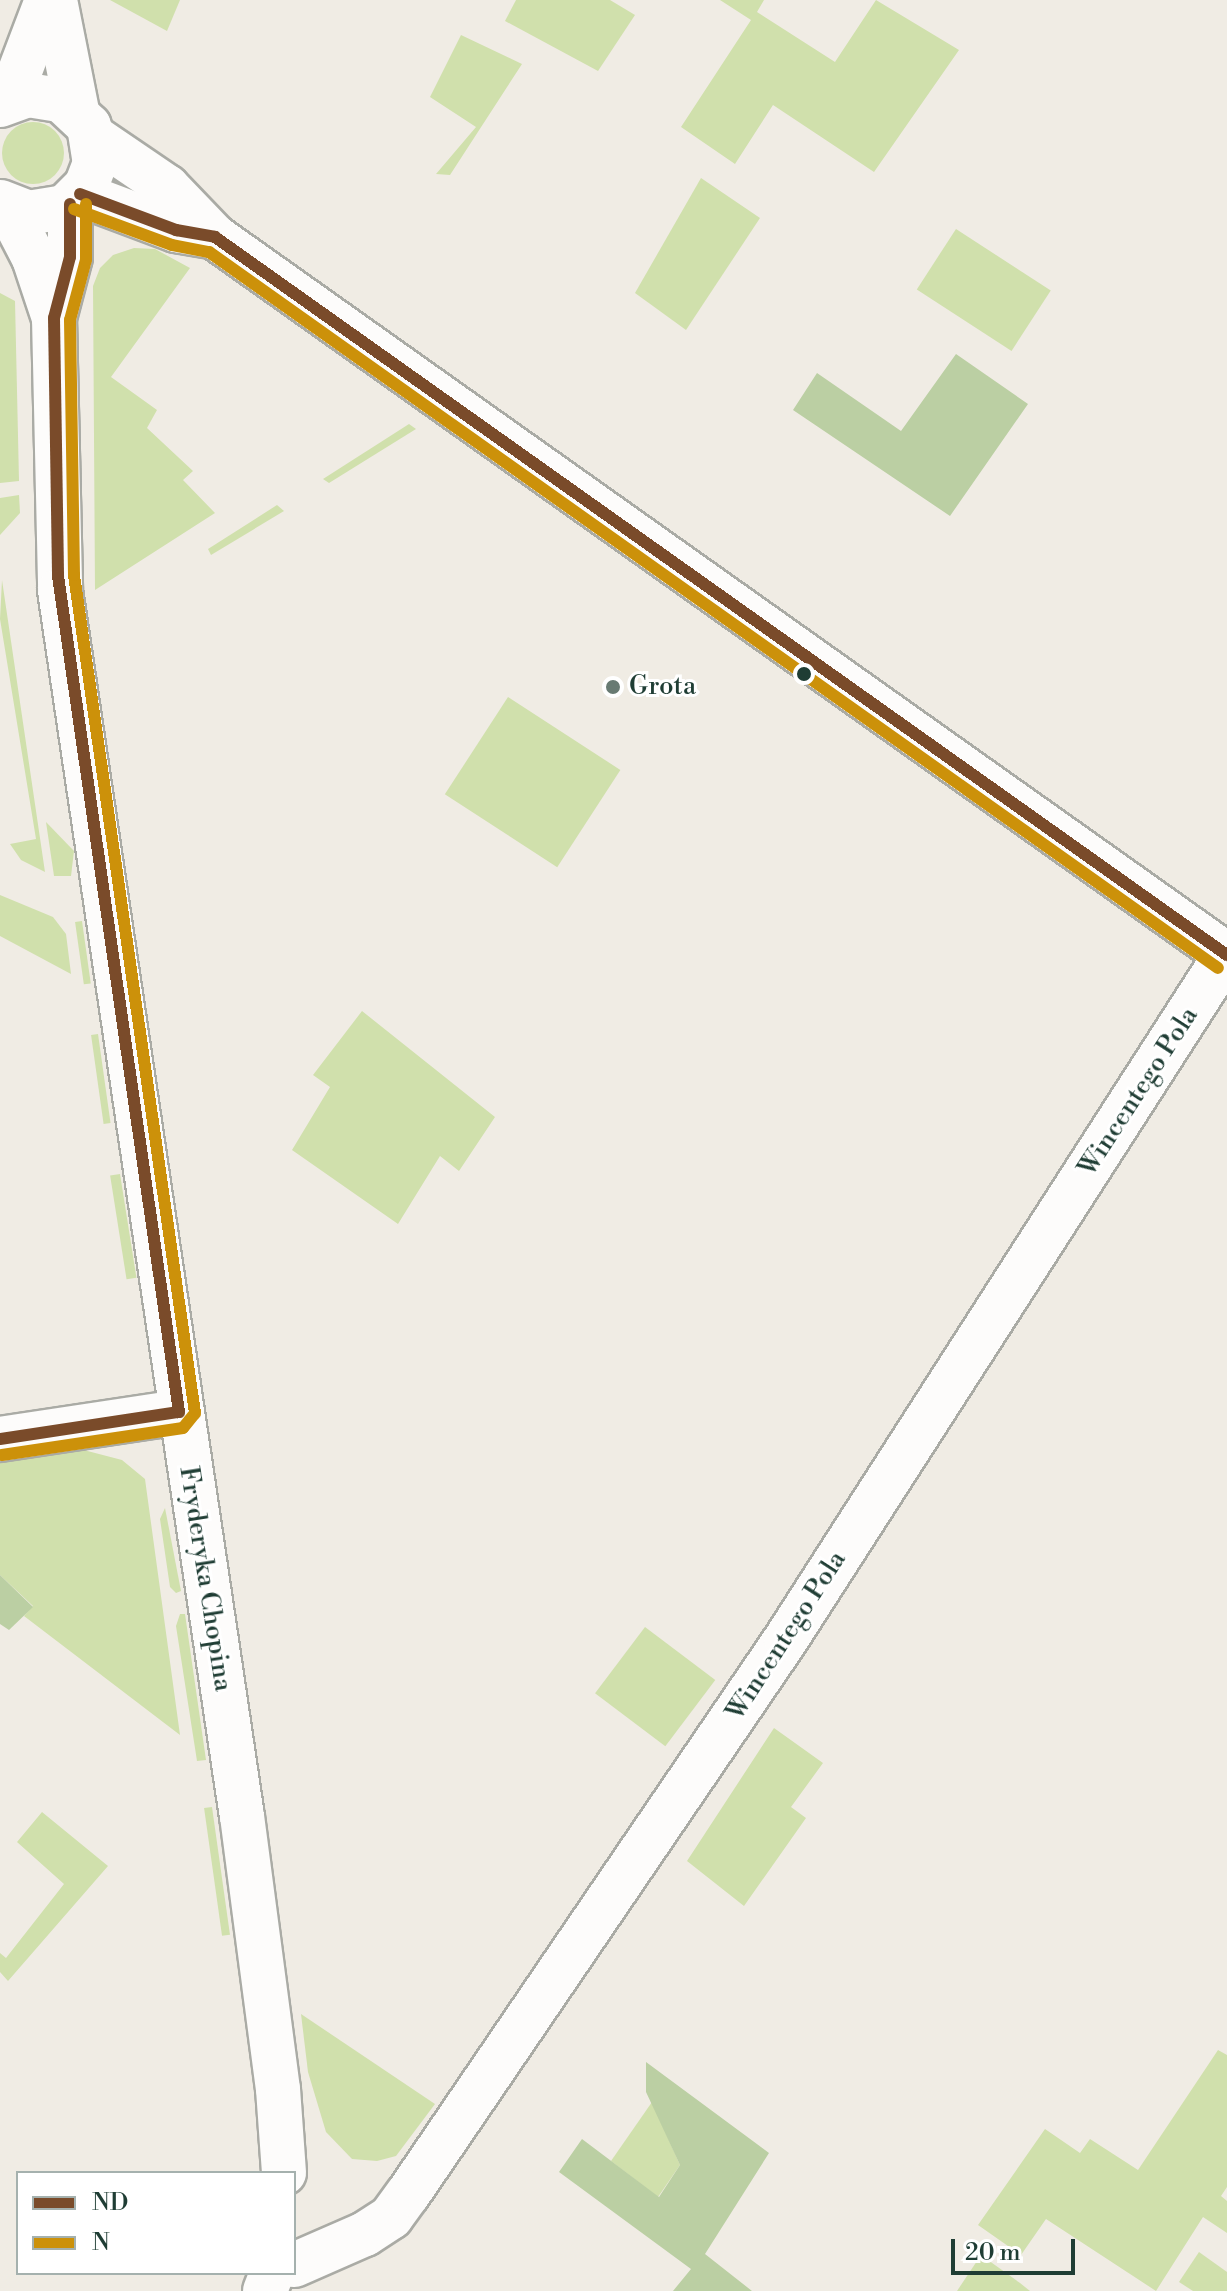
<!DOCTYPE html>
<style>
body{margin:0}
#map{position:relative;width:1227px;height:2291px;overflow:hidden;background:#f0ece4;font-family:"Libre Bodoni",serif}
div>[style]{position:absolute}
.green>*{inset:0;background:#d0e0ac;transform-origin:0 0}
.round{border-radius:50%}
.forest>*{inset:0;background:#bbcfa3}
.roads{filter:drop-shadow(2px 0 #aaaba5) drop-shadow(-2px 0 #aaaba5) drop-shadow(0 2px #aaaba5) drop-shadow(0 -2px #aaaba5)}
.minor>*{height:44px;margin:-22px;padding:0 22px;transform-origin:22px;border-radius:22px;background:#fdfcfb}
.bus-1>*{height:12px;margin:-6px;padding:0 6px;transform-origin:6px;border-radius:6px;background:#7a4b2a}
.bus-2>*{height:12px;margin:-6px;padding:0 6px;transform-origin:6px;border-radius:6px;background:#cc910a}
.dots>*{width:22px;height:22px;translate:-50% -50%;box-sizing:border-box;border:4px solid #fff;border-radius:50%}
span{translate:-50% -50%;white-space:nowrap;text-align:center;line-height:1.15;-webkit-text-stroke:6px #fff;paint-order:stroke}
.poi-label{font-size:26px;color:#1f3d34}
.left{translate:0 -50%;text-align:left}
.street-label{font-size:26px;color:#1f3d34}
.legend{position:absolute;left:16px;top:2171px;width:280px;height:104px;box-sizing:border-box;background:#fff;border:2px solid #a5b1ae;margin:0;padding:10px 14px;list-style:none;font-size:24px;color:#1f3d34}
.legend li{display:flex;align-items:center;gap:16px;height:40px}
.legend b{width:40px;border:2px solid #a5b1ae}
.scale{position:absolute;left:951px;top:2239px;width:124px;height:36px;box-sizing:border-box;border:4px solid #1f3d34;border-top:0;padding-left:10px;font-size:24px;line-height:28px;white-space:nowrap;color:#1f3d34;-webkit-text-stroke:6px #fff;paint-order:stroke}
</style>
<div id="map">
<div class="green">
<div style="clip-path:polygon(110px 0,180px 0,167px 31px)"></div>
<div style="clip-path:polygon(516px 0,610px 0,635px 15px,598px 71px,505px 21px)"></div>
<div style="clip-path:polygon(720px 0,764px 0,757px 12px,835px 62px,876px 0,959px 50px,874px 172px,773px 105px,735px 164px,681px 127px,751px 20px)"></div>
<div style="clip-path:polygon(461px 35px,522px 64px,450px 175px,436px 174px,476px 127px,430px 97px)"></div>
<div class="round" style="left:2px;top:122px;width:62px;height:62px"></div>
<div style="clip-path:polygon(701px 178px,760px 218px,686px 330px,635px 293px)"></div>
<div style="left:956px;top:229px;width:113px;height:72px;rotate:33deg"></div>
<div style="clip-path:polygon(155px 249px,190px 268px,111px 377px,157px 410px,147px 428px,193px 471px,183px 480px,215px 513px,95px 590px,93px 286px,100px 268px,113px 255px,134px 248px)"></div>
<div style="clip-path:polygon(0 293px,15px 301px,19px 481px,0 483px)"></div>
<div style="clip-path:polygon(409px 424px,416px 429px,329px 483px,323px 479px)"></div>
<div style="clip-path:polygon(19px 495px,20px 513px,0 535px,0 498px)"></div>
<div style="clip-path:polygon(277px 505px,284px 511px,211px 555px,208px 549px)"></div>
<div style="clip-path:polygon(2px 580px,45px 872px,21px 860px,10px 844px,36px 839px,0 619px)"></div>
<div style="left:508px;top:697px;width:134px;height:116px;rotate:33deg"></div>
<div style="clip-path:polygon(46px 822px,74px 851px,71px 876px,54px 876px)"></div>
<div style="clip-path:polygon(0 895px,53px 917px,66px 934px,71px 974px,0 936px)"></div>
<div style="left:82px;top:921px;width:63px;height:7px;rotate:82deg"></div>
<div style="clip-path:polygon(362px 1011px,495px 1117px,459px 1171px,440px 1156px,398px 1224px,292px 1150px,330px 1087px,313px 1075px)"></div>
<div style="left:98px;top:1034px;width:90px;height:7px;rotate:82deg"></div>
<div style="left:120px;top:1174px;width:105px;height:10px;rotate:81deg"></div>
<div style="clip-path:polygon(76px 1448px,122px 1460px,145px 1479px,180px 1735px,24px 1616px,33px 1606px,0 1575px,0 1457px)"></div>
<div style="clip-path:polygon(165px 1508px,181px 1591px,176px 1593px,170px 1587px,160px 1519px)"></div>
<div style="clip-path:polygon(180px 1614px,185px 1614px,206px 1760px,197px 1761px,176px 1626px)"></div>
<div style="left:645px;top:1627px;width:88px;height:83px;rotate:37deg"></div>
<div style="clip-path:polygon(774px 1728px,823px 1763px,791px 1807px,806px 1818px,744px 1906px,687px 1861px)"></div>
<div style="left:212px;top:1807px;width:129px;height:8px;rotate:82deg"></div>
<div style="clip-path:polygon(42px 1812px,108px 1866px,8px 1981px,0 1972px,0 1953px,6px 1958px,64px 1884px,17px 1842px)"></div>
<div style="clip-path:polygon(301px 2014px,435px 2104px,396px 2156px,377px 2161px,352px 2159px,326px 2132px,308px 2072px)"></div>
<div style="clip-path:polygon(1218px 2050px,1227px 2055px,1227px 2187px,1221px 2196px,1227px 2201px,1227px 2233px,1203px 2217px,1156px 2291px,1046px 2219px,1021px 2255px,978px 2225px,1045px 2129px,1080px 2153px,1090px 2139px,1138px 2170px)"></div>
<div style="clip-path:polygon(652px 2102px,680px 2165px,658px 2197px,611px 2161px)"></div>
<div style="clip-path:polygon(1199px 2252px,1227px 2272px,1227px 2291px,1193px 2291px,1179px 2282px)"></div>
<div style="clip-path:polygon(981px 2255px,1020px 2283px,1030px 2291px,957px 2291px)"></div>
</div>
<div class="forest">
<div style="clip-path:polygon(956px 354px,1028px 404px,950px 516px,793px 410px,817px 373px,901px 431px)"></div>
<div style="clip-path:polygon(0 1575px,33px 1607px,9px 1630px,0 1624px)"></div>
<div style="clip-path:polygon(646px 2062px,769px 2153px,705px 2254px,752px 2291px,673px 2291px,691px 2269px,559px 2172px,582px 2139px,659px 2197px,680px 2165px,646px 2092px)"></div>
</div>
<div class="roads">
<div class="minor">
<div style="left:55px;top:0;width:113px;rotate:78.8deg"></div>
<div style="left:9px;top:100px;width:107px;rotate:-69.2deg"></div>
<div style="left:0;top:105px;width:30px;rotate:-20deg"></div>
<div style="left:28px;top:95px;width:33px;rotate:9deg"></div>
<div style="left:61px;top:100px;width:38px;rotate:43deg"></div>
<div style="left:89px;top:126px;width:37px;rotate:81deg"></div>
<div style="left:95px;top:163px;width:25px;rotate:111deg"></div>
<div style="left:86px;top:186px;width:30px;rotate:135deg"></div>
<div style="left:65px;top:207px;width:36px;rotate:171deg"></div>
<div style="left:29px;top:213px;width:31px;rotate:-159deg"></div>
<div style="left:92px;top:136px;width:91px;rotate:34.2deg"></div>
<div style="left:167px;top:187px;width:69px;rotate:46.2deg"></div>
<div style="left:215px;top:237px;width:1241px;rotate:35.36deg"></div>
<div style="left:80px;top:194px;width:103px;rotate:20.6deg"></div>
<div style="left:176px;top:230px;width:40px;rotate:10deg"></div>
<div style="left:7px;top:206px;width:59px;rotate:62.6deg"></div>
<div style="left:34px;top:258px;width:63px;rotate:71.6deg"></div>
<div style="left:54px;top:318px;width:272px;rotate:88.7deg"></div>
<div style="left:60px;top:590px;width:1239px;rotate:81.56deg"></div>
<div style="left:242px;top:1816px;width:275px;rotate:82.5deg"></div>
<div style="left:278px;top:2089px;width:84px;rotate:85.9deg"></div>
<div style="left:54px;top:318px;width:63px;rotate:-75.3deg"></div>
<div style="left:70px;top:257px;width:53px;rotate:-90deg"></div>
<div style="left:0;top:1439px;width:181px;rotate:-8.6deg"></div>
<div style="left:294px;top:2265px;width:77px;rotate:-23.6deg"></div>
<div style="left:365px;top:2234px;width:31px;rotate:-33deg"></div>
<div style="left:391px;top:2217px;width:29px;rotate:-54deg"></div>
<div style="left:408px;top:2194px;width:671px;rotate:-55.74deg"></div>
<div style="left:786px;top:1639px;width:816px;rotate:-57.26deg"></div>
<div style="left:265px;top:2291px;width:19px;rotate:-69deg"></div>
</div>
</div>
<div class="bus-1">
<div style="left:80px;top:194px;width:103px;rotate:20.6deg"></div>
<div style="left:176px;top:230px;width:40px;rotate:10deg"></div>
<div style="left:215px;top:237px;width:1241px;rotate:35.36deg"></div>
<div style="left:70px;top:204px;width:53px;rotate:90deg"></div>
<div style="left:70px;top:257px;width:63px;rotate:104.7deg"></div>
<div style="left:54px;top:318px;width:258px;rotate:89.1deg"></div>
<div style="left:58px;top:576px;width:845px;rotate:81.76deg"></div>
<div style="left:0;top:1439px;width:181px;rotate:-8.6deg"></div>
</div>
<div class="bus-2">
<div style="left:74px;top:209px;width:104px;rotate:20.2deg"></div>
<div style="left:172px;top:245px;width:38px;rotate:11deg"></div>
<div style="left:209px;top:252px;width:1237px;rotate:35.36deg"></div>
<div style="left:2px;top:1455px;width:183px;rotate:-8.5deg"></div>
<div style="left:183px;top:1428px;width:19px;rotate:-51deg"></div>
<div style="left:195px;top:1413px;width:847px;rotate:-98.22deg"></div>
<div style="left:74px;top:575px;width:255px;rotate:-90.9deg"></div>
<div style="left:70px;top:320px;width:62px;rotate:-75.1deg"></div>
<div style="left:86px;top:260px;width:56px;rotate:-90deg"></div>
</div>
<div class="dots">
<div style="left:804px;top:674px;background:#1f3d34"></div>
<div style="left:613px;top:687px;background:#687a72"></div>
</div>
<div class="poi-label">
<span class="left" style="left:629px;top:687px">Grota</span>
</div>
<div class="street-label">
<span style="left:1139px;top:1092px;rotate:-57deg">Wincentego Pola</span>
<span style="left:205px;top:1579px;rotate:81deg">Fryderyka Chopina</span>
<span style="left:787px;top:1636px;rotate:-57deg">Wincentego Pola</span>
</div>
<ul class="legend">
<li><b style="height:10px;background:#7a4b2a"></b>ND</li>
<li><b style="height:10px;background:#cc910a"></b>N</li>
</ul>
<div class="scale">20 m</div>
</div>
